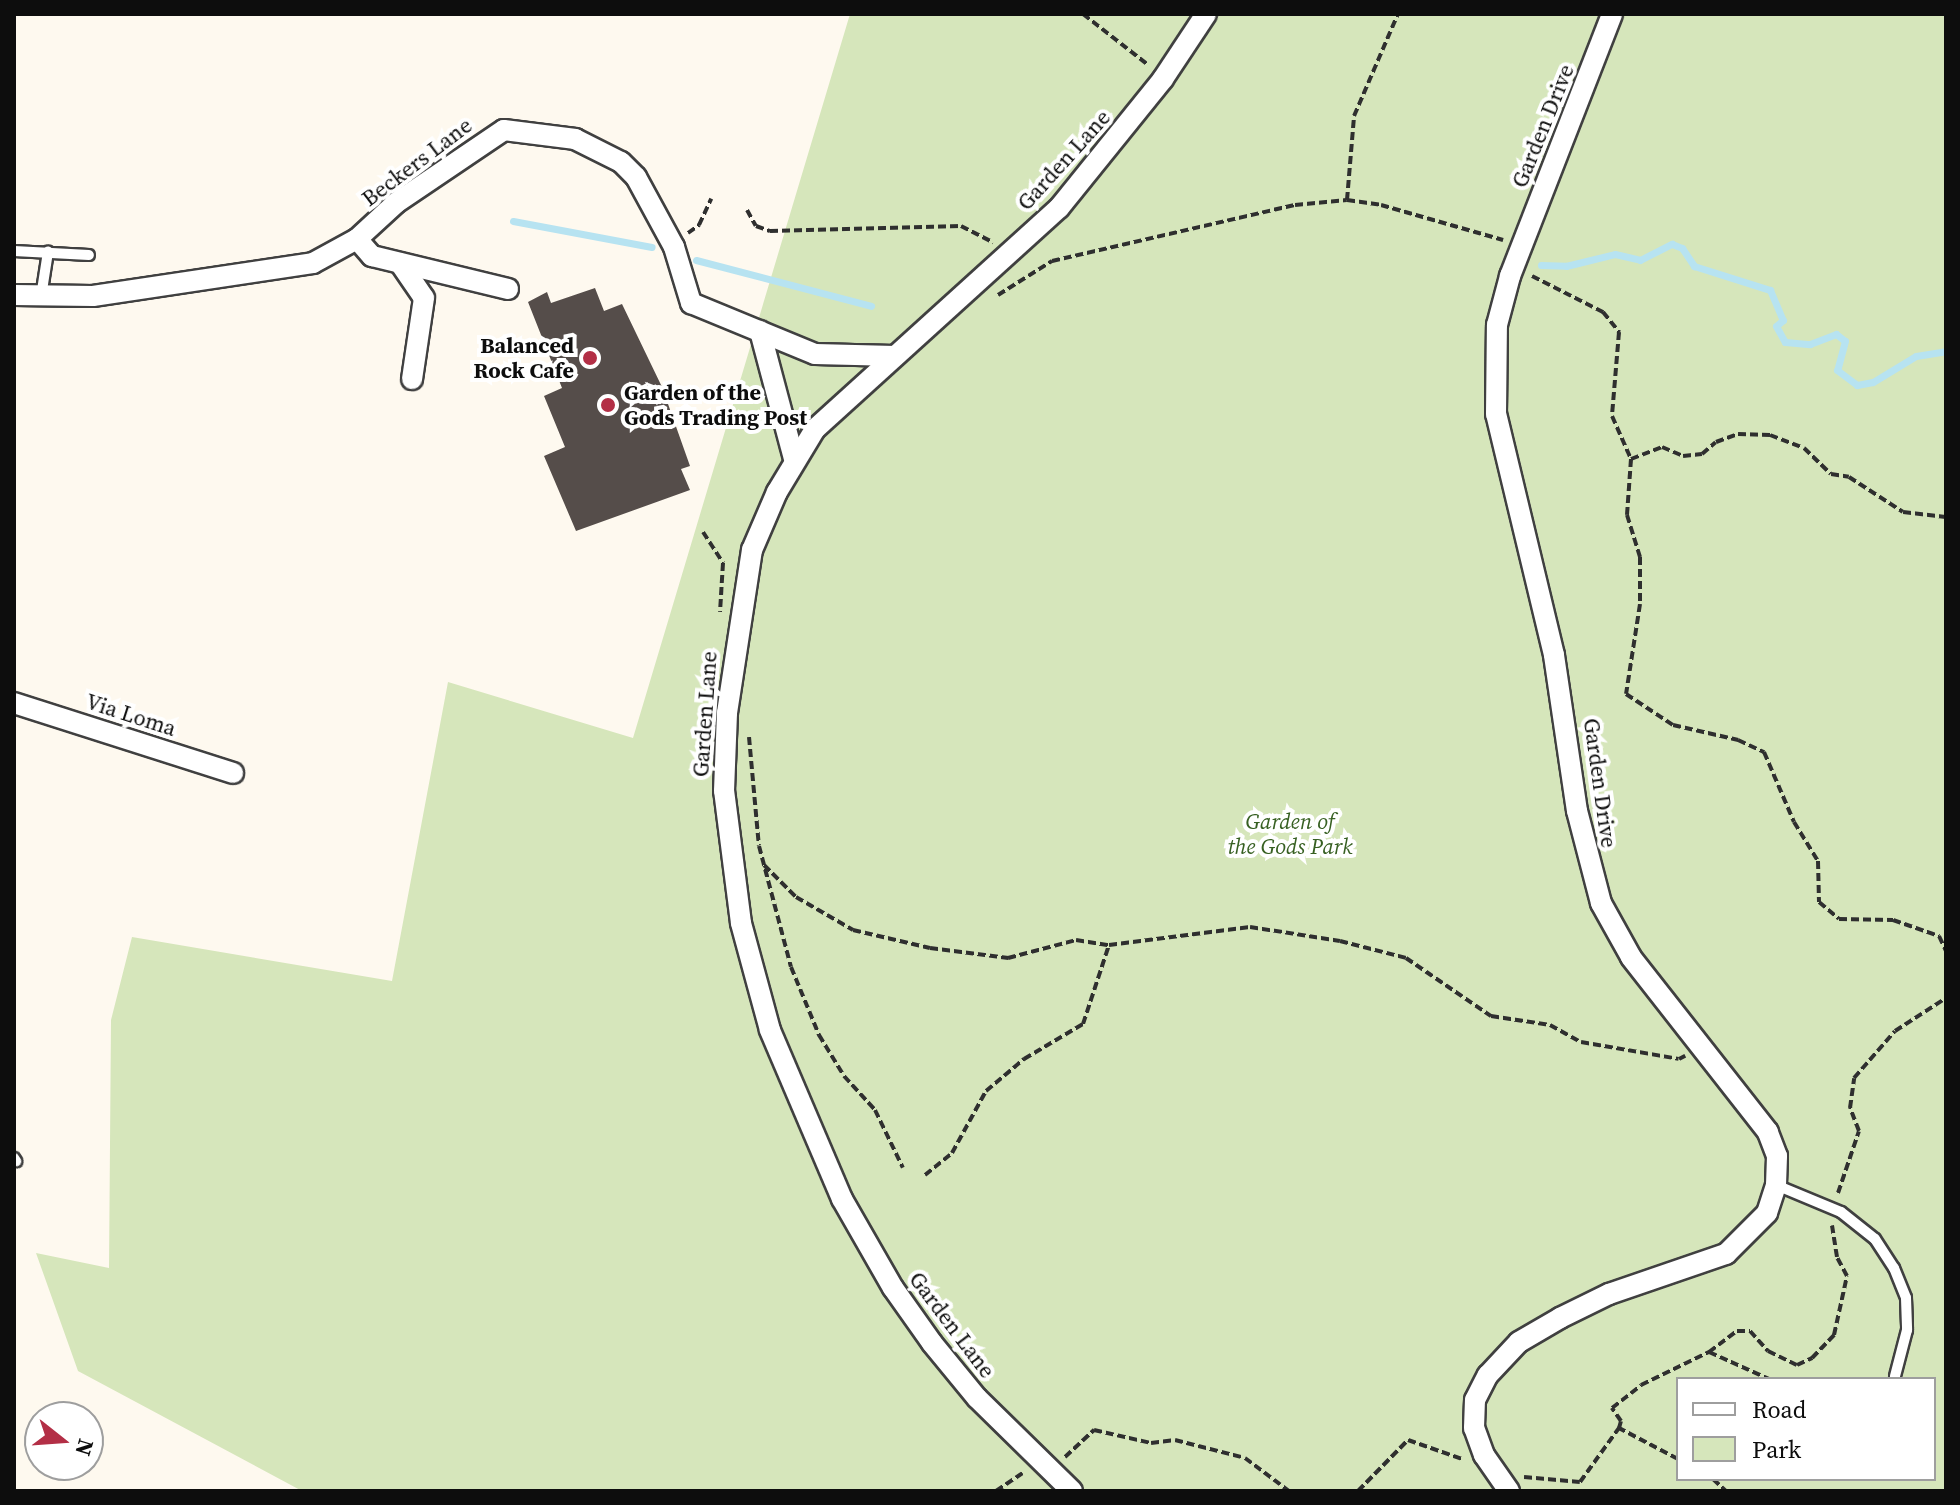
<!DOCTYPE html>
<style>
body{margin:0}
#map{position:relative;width:1960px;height:1505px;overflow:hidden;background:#fef9ef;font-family:"Source Serif 4",serif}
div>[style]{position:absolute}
.green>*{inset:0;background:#d6e6bb}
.stream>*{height:7px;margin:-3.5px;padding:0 3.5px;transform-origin:3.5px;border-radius:3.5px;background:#b7e3f1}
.building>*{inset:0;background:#554d4a}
.path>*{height:4px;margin-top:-2px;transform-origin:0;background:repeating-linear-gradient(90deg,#2f2f2f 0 8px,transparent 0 12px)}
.roads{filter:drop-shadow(2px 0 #404040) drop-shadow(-2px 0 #404040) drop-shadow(0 2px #404040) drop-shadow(0 -2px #404040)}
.lane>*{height:10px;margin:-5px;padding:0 5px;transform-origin:5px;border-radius:5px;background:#fff}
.street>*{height:20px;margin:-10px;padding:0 10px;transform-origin:10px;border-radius:10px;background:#fff}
.dots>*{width:22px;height:22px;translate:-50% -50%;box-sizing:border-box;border:4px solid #fff;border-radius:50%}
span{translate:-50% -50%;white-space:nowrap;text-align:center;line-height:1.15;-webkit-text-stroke:8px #fff;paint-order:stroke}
.street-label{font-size:22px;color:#0d0d0d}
.poi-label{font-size:22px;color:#0d0d0d;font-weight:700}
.right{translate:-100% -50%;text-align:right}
.left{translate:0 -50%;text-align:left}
.park-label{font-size:22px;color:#376022;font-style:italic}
.frame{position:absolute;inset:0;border:16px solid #0d0d0d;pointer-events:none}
.legend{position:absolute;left:1676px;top:1377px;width:260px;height:104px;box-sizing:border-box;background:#fff;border:2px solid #9e9e9e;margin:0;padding:10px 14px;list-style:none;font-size:24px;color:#0d0d0d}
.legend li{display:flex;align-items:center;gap:16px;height:40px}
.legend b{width:40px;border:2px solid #9e9e9e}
.north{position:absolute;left:24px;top:1401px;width:80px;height:80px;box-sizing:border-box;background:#fff;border:2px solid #9e9e9e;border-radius:50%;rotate:107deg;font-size:22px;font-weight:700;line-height:32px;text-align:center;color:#0d0d0d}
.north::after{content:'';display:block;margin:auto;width:28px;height:36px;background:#b32f46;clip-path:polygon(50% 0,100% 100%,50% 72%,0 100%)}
</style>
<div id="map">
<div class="green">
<div style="clip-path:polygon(evenodd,850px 14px,1946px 14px,1946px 1491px,302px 1491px,78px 1371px,36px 1253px,109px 1268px,111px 1020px,132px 937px,392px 981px,448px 682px,633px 738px,850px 14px,1678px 1379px,1934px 1379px,1934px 1479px,1678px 1479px,1678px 1379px)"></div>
</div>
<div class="stream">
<div style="left:513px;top:221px;width:141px;rotate:10.6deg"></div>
<div style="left:696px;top:260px;width:181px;rotate:14.7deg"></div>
<div style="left:1541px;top:265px;width:25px;rotate:2deg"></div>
<div style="left:1566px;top:266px;width:50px;rotate:-13.8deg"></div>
<div style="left:1615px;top:254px;width:26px;rotate:13deg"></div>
<div style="left:1640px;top:260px;width:36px;rotate:-27deg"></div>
<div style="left:1672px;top:244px;width:11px;rotate:22deg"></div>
<div style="left:1682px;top:248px;width:22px;rotate:56deg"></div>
<div style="left:1694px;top:266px;width:80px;rotate:17.5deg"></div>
<div style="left:1770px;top:290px;width:33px;rotate:67deg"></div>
<div style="left:1783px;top:320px;width:9px;rotate:139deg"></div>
<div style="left:1776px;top:326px;width:18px;rotate:61deg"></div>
<div style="left:1785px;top:342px;width:25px;rotate:5deg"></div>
<div style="left:1810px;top:344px;width:28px;rotate:-21deg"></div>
<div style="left:1836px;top:334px;width:11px;rotate:38deg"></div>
<div style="left:1845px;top:341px;width:30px;rotate:105deg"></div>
<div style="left:1837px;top:370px;width:25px;rotate:37deg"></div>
<div style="left:1857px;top:385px;width:16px;rotate:-11deg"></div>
<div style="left:1873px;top:382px;width:50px;rotate:-31.2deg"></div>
<div style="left:1916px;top:356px;width:30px;rotate:-9deg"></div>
</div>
<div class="building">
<div style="clip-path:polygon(595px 288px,604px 311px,622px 304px,662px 387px,690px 466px,681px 469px,690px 490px,576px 531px,544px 456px,565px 447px,544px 396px,562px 388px,528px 302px,547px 292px,551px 303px)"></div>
</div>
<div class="path">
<div style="left:1083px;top:14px;width:81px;rotate:38deg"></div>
<div style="left:1347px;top:200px;width:84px;rotate:-85.2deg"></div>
<div style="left:1354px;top:116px;width:111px;rotate:-66.7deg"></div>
<div style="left:747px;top:210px;width:18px;rotate:61deg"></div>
<div style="left:756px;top:226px;width:15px;rotate:20deg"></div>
<div style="left:770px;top:231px;width:191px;rotate:-1.5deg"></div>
<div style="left:961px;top:226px;width:36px;rotate:27deg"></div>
<div style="left:688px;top:233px;width:14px;rotate:-36deg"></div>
<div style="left:699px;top:225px;width:29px;rotate:-65deg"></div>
<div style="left:1532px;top:276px;width:80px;rotate:26.9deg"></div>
<div style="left:1603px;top:312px;width:26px;rotate:51deg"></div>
<div style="left:1619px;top:332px;width:84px;rotate:94.8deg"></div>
<div style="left:1612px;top:416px;width:47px;rotate:66.2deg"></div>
<div style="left:998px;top:295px;width:64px;rotate:-32.2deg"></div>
<div style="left:1052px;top:261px;width:249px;rotate:-13deg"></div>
<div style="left:1295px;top:205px;width:52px;rotate:-5.5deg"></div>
<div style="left:1347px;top:200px;width:34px;rotate:8deg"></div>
<div style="left:1381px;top:205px;width:127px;rotate:16deg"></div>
<div style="left:1631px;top:459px;width:56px;rotate:94.1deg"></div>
<div style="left:1627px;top:515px;width:44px;rotate:72.8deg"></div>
<div style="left:1640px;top:557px;width:47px;rotate:90deg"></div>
<div style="left:1640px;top:604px;width:91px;rotate:98.8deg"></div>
<div style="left:1626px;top:694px;width:56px;rotate:33.4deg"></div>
<div style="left:1673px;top:725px;width:67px;rotate:13deg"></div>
<div style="left:1738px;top:740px;width:29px;rotate:25deg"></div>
<div style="left:1764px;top:752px;width:76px;rotate:66.8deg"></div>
<div style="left:1794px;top:822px;width:46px;rotate:58.4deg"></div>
<div style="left:1818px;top:861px;width:41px;rotate:88.6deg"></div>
<div style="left:1819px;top:902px;width:26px;rotate:40deg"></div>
<div style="left:1839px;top:919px;width:54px;rotate:1.1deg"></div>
<div style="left:1893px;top:920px;width:49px;rotate:19.2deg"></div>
<div style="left:1939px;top:936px;width:17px;rotate:65deg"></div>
<div style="left:1631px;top:459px;width:33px;rotate:-21deg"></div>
<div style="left:1662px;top:447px;width:23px;rotate:23deg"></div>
<div style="left:1683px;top:456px;width:19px;rotate:-6deg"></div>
<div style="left:1702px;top:454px;width:18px;rotate:-41deg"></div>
<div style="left:1716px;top:442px;width:23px;rotate:-20deg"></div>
<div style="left:1738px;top:434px;width:32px;rotate:2deg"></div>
<div style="left:1770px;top:435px;width:36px;rotate:21deg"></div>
<div style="left:1804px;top:448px;width:37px;rotate:44deg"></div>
<div style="left:1831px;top:474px;width:18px;rotate:9deg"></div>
<div style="left:1849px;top:477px;width:64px;rotate:32.9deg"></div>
<div style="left:1903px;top:512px;width:43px;rotate:6.6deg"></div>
<div style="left:703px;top:532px;width:37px;rotate:57deg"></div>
<div style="left:723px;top:563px;width:49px;rotate:93.5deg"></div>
<div style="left:749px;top:737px;width:109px;rotate:84.8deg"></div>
<div style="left:759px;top:846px;width:125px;rotate:75.2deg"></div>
<div style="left:791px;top:967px;width:74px;rotate:67.6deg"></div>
<div style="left:819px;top:1035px;width:48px;rotate:58.6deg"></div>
<div style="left:844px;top:1076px;width:46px;rotate:47.6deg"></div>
<div style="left:875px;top:1110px;width:64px;rotate:64.2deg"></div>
<div style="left:764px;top:865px;width:45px;rotate:45deg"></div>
<div style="left:796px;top:897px;width:66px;rotate:30.1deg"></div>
<div style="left:853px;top:930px;width:79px;rotate:13.2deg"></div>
<div style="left:930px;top:948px;width:79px;rotate:7.3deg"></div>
<div style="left:1008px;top:958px;width:70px;rotate:-14.8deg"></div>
<div style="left:1076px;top:940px;width:33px;rotate:9deg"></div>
<div style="left:1109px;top:945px;width:142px;rotate:-7.3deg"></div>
<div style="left:1250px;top:927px;width:91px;rotate:8.8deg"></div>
<div style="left:1340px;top:941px;width:68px;rotate:14.4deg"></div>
<div style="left:1406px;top:958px;width:103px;rotate:34.3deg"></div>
<div style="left:1491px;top:1016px;width:60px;rotate:8.7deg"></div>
<div style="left:1550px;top:1025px;width:35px;rotate:29deg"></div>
<div style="left:1581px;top:1042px;width:99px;rotate:9.8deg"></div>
<div style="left:1679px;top:1059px;width:7px;rotate:-27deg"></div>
<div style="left:925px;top:1175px;width:35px;rotate:-39deg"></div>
<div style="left:952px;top:1153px;width:71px;rotate:-61.3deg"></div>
<div style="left:986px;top:1091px;width:50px;rotate:-40.1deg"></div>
<div style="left:1024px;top:1059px;width:69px;rotate:-30.7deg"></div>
<div style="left:1083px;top:1024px;width:83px;rotate:-71.8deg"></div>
<div style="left:1838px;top:1193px;width:65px;rotate:-71.3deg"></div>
<div style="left:1859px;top:1131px;width:25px;rotate:-111deg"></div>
<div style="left:1850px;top:1108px;width:30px;rotate:-82deg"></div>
<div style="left:1854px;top:1078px;width:62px;rotate:-48.9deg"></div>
<div style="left:1895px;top:1031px;width:61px;rotate:-32.9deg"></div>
<div style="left:1709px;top:1352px;width:66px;rotate:24.2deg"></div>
<div style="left:1065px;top:1457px;width:40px;rotate:-43deg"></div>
<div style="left:1094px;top:1430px;width:58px;rotate:12.8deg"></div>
<div style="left:1151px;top:1443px;width:24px;rotate:-7deg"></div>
<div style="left:1175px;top:1440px;width:72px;rotate:14.4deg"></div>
<div style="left:1245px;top:1458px;width:55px;rotate:36.9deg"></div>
<div style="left:1678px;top:1459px;width:67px;rotate:-152.3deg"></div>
<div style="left:1619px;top:1428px;width:7px;rotate:-74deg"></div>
<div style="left:1621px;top:1421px;width:16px;rotate:-125deg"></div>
<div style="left:1612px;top:1408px;width:37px;rotate:-38deg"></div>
<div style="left:1641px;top:1385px;width:76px;rotate:-25.9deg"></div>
<div style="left:1709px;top:1352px;width:35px;rotate:-37deg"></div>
<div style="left:1737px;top:1331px;width:13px"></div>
<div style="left:1750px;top:1331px;width:27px;rotate:48deg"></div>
<div style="left:1768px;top:1351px;width:32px;rotate:26deg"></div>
<div style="left:1797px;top:1365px;width:17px;rotate:-25deg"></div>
<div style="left:1812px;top:1358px;width:32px;rotate:-46deg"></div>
<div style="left:1834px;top:1335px;width:60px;rotate:-77.6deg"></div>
<div style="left:1847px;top:1276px;width:21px;rotate:-118deg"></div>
<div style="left:1837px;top:1257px;width:32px;rotate:-99deg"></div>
<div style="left:1524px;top:1477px;width:56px;rotate:5.1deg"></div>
<div style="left:1580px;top:1482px;width:67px;rotate:-54.2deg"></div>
<div style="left:1713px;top:1479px;width:18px;rotate:43deg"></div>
<div style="left:996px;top:1491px;width:32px;rotate:-34deg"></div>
<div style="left:1358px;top:1491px;width:71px;rotate:-45.6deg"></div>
<div style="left:1408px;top:1440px;width:57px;rotate:19.4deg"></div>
</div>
<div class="roads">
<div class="lane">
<div style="left:14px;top:251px;width:75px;rotate:3.1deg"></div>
<div style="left:41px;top:297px;width:46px;rotate:-81.2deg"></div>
<div style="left:14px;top:1158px;width:4px;rotate:56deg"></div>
<div style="left:1776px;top:1185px;width:70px;rotate:22.6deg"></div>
<div style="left:1841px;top:1212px;width:43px;rotate:38.5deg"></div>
<div style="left:1875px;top:1239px;width:35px;rotate:57deg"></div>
<div style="left:1894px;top:1268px;width:32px;rotate:68deg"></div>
<div style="left:1906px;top:1298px;width:32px;rotate:88deg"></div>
<div style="left:1907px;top:1330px;width:48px;rotate:104.6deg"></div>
</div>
<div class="street">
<div style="left:357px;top:239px;width:23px;rotate:49deg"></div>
<div style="left:372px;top:256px;width:140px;rotate:13.6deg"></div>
<div style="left:400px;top:263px;width:42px;rotate:55.6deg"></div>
<div style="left:424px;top:298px;width:82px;rotate:98.4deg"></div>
<div style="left:14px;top:295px;width:79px;rotate:0.7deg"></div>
<div style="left:93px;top:296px;width:222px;rotate:-8.5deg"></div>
<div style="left:313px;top:263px;width:50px;rotate:-28.6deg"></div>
<div style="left:357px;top:239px;width:53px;rotate:-42.7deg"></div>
<div style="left:396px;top:203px;width:130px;rotate:-34.1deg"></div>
<div style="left:504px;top:130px;width:72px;rotate:7.2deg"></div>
<div style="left:575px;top:139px;width:51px;rotate:26.6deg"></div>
<div style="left:621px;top:162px;width:21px;rotate:45deg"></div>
<div style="left:636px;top:177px;width:80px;rotate:61.5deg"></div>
<div style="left:674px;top:247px;width:59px;rotate:73.1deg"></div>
<div style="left:691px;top:303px;width:134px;rotate:22.4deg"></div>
<div style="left:815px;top:354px;width:80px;rotate:1.4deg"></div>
<div style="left:760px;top:331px;width:132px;rotate:75.1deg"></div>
<div style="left:14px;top:703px;width:230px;rotate:17.7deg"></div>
<div style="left:1072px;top:1491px;width:133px;rotate:-135.6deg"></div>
<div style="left:977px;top:1398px;width:71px;rotate:-129.3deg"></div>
<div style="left:932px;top:1343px;width:67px;rotate:-125.3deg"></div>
<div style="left:893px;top:1288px;width:103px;rotate:-119.8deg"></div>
<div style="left:842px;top:1199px;width:184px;rotate:-113.1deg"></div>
<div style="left:770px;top:1030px;width:111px;rotate:-105.2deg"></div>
<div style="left:741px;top:923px;width:133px;rotate:-97.3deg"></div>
<div style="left:724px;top:791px;width:78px;rotate:-87.8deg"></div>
<div style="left:727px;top:713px;width:165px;rotate:-81.3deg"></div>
<div style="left:752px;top:550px;width:63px;rotate:-66.7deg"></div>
<div style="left:777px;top:492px;width:74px;rotate:-58.9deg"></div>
<div style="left:815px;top:429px;width:329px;rotate:-42.2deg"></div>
<div style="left:1059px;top:208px;width:166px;rotate:-51.1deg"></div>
<div style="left:1163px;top:79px;width:78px;rotate:-56.5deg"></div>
<div style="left:1509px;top:1491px;width:44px;rotate:-124.8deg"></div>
<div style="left:1484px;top:1455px;width:29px;rotate:-110deg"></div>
<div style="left:1474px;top:1428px;width:28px;rotate:-88deg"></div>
<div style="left:1475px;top:1400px;width:28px;rotate:-63deg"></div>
<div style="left:1488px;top:1375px;width:45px;rotate:-46.8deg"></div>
<div style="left:1519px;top:1342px;width:48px;rotate:-30.3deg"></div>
<div style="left:1560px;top:1318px;width:55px;rotate:-26.1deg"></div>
<div style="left:1609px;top:1294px;width:124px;rotate:-18.9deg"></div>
<div style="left:1726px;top:1254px;width:58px;rotate:-45deg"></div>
<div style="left:1767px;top:1213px;width:29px;rotate:-72deg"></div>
<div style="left:1776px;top:1185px;width:29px;rotate:-88deg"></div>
<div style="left:1777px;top:1156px;width:26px;rotate:-111deg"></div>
<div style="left:1768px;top:1132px;width:222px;rotate:-128.1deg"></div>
<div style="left:1631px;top:957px;width:62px;rotate:-119.1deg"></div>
<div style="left:1601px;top:903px;width:95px;rotate:-104.6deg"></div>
<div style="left:1577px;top:811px;width:158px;rotate:-98.4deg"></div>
<div style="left:1554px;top:655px;width:248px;rotate:-103.5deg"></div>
<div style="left:1496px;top:414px;width:89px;rotate:-89.4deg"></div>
<div style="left:1497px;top:325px;width:51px;rotate:-75.1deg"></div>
<div style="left:1510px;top:276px;width:281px;rotate:-68.7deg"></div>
</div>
</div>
<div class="dots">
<div style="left:590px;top:358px;background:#b32f46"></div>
<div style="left:608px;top:405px;background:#b32f46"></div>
</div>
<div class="street-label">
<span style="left:1543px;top:126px;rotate:-68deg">Garden Drive</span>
<span style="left:1064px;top:160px;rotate:-48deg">Garden Lane</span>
<span style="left:417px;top:162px;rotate:-37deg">Beckers Lane</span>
<span style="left:705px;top:714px;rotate:-86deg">Garden Lane</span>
<span style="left:131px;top:715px;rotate:18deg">Via Loma</span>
<span style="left:1600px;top:783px;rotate:82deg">Garden Drive</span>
<span style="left:952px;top:1325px;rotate:53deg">Garden Lane</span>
</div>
<div class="poi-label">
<span class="right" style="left:574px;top:358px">Balanced<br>Rock Cafe</span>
<span class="left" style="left:624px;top:405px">Garden of the<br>Gods Trading Post</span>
</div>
<div class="park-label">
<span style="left:1290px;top:834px">Garden of<br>the Gods Park</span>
</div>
<div class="frame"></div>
<ul class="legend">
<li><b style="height:10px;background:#fff"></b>Road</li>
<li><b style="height:22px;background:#d6e6bb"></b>Park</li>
</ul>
<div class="north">N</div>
</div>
